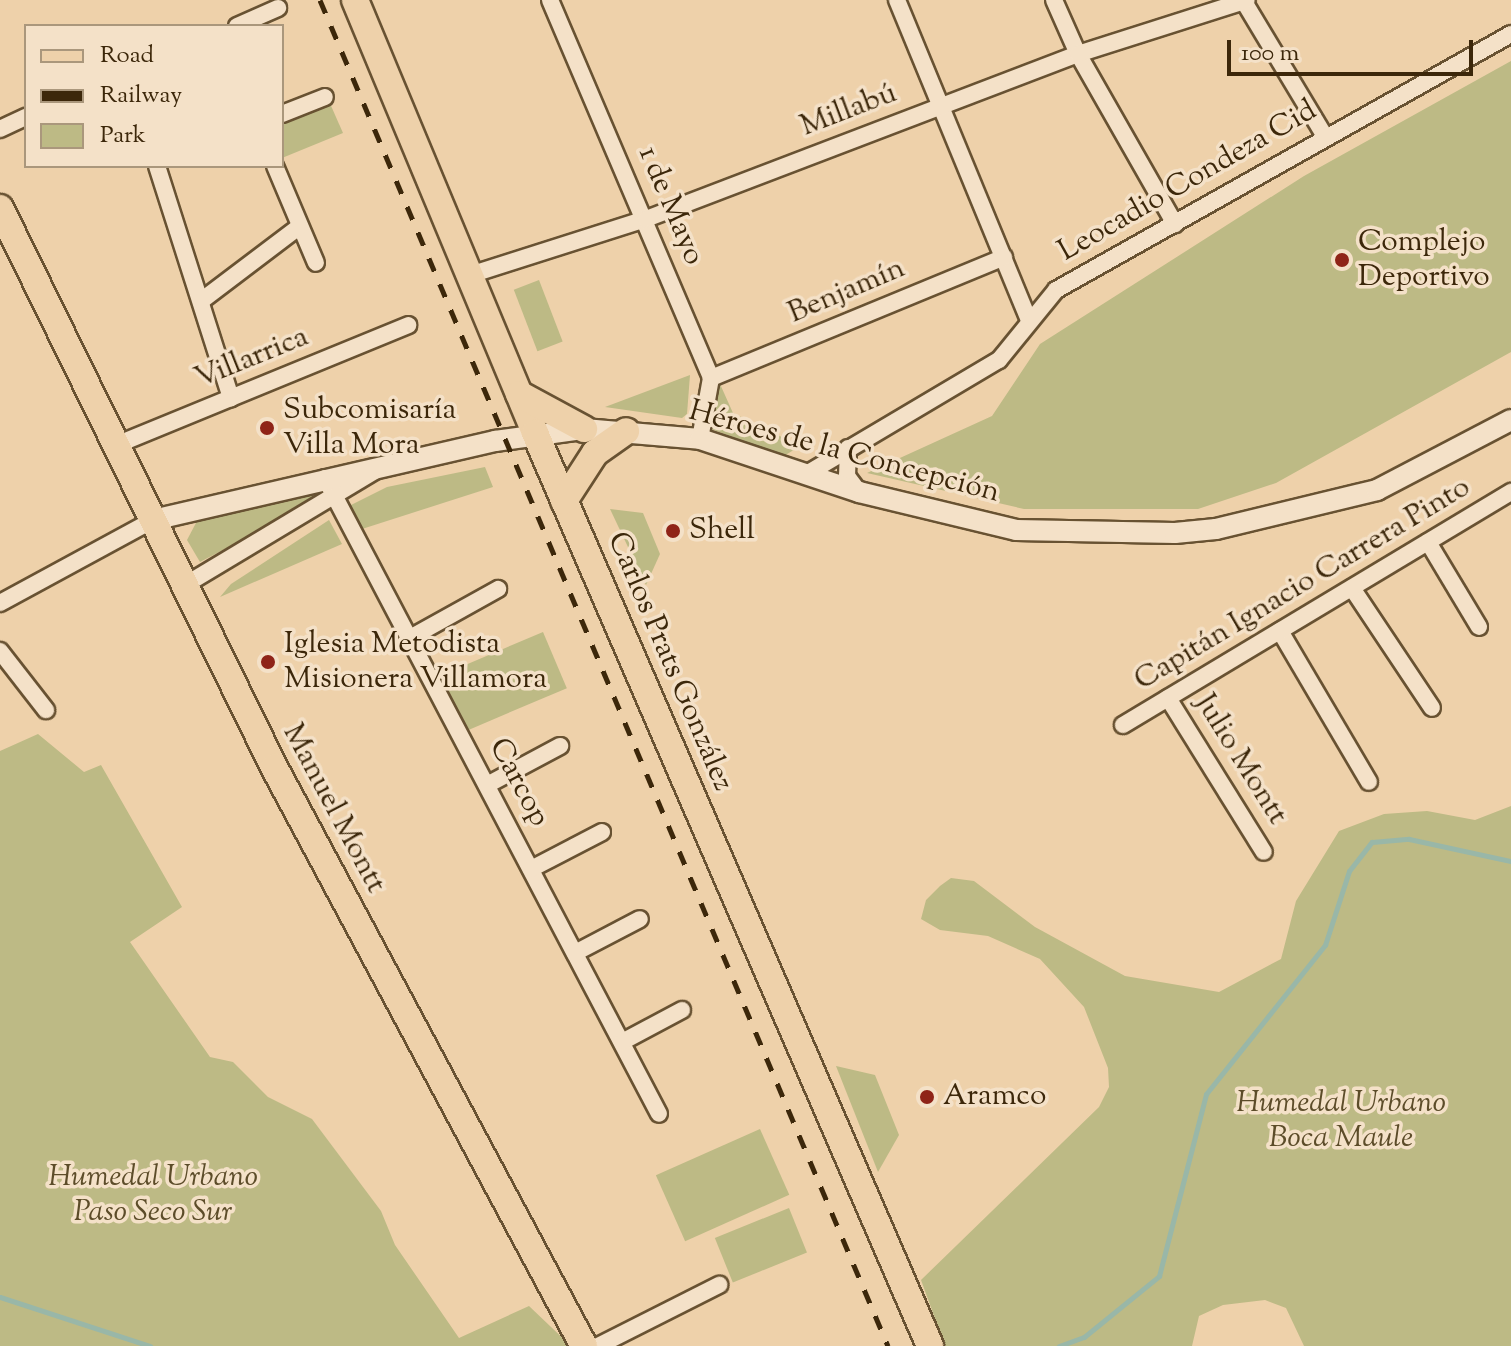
<!DOCTYPE html>
<meta charset="utf-8">
<style>
body{margin:0}
#map{position:relative;width:1511px;height:1346px;overflow:hidden;background:#eed1aa;font-family:"Sorts Mill Goudy",serif}
div>[style]{position:absolute}
.green>*{inset:0;background:#bdba85;transform-origin:0 0}
.stream>*{height:5px;margin:-2.5px;padding:0 2.5px;transform-origin:2.5px;border-radius:2.5px;background:#99b7a8}
.roads{filter:drop-shadow(2px 0 #685232) drop-shadow(-2px 0 #685232) drop-shadow(0 2px #685232) drop-shadow(0 -2px #685232)}
.minor>*{height:16px;margin:-8px;padding:0 8px;transform-origin:8px;border-radius:8px;background:#f4e1c8}
.tertiary>*{height:20px;margin:-10px;padding:0 10px;transform-origin:10px;border-radius:10px;background:#f4e1c8}
.primary>*{height:26px;margin:-13px;padding:0 13px;transform-origin:13px;border-radius:13px;background:#eed1aa}
.rail>*{height:5px;margin-top:-2.5px;transform-origin:0;background:repeating-linear-gradient(90deg,#3c270a 0 14px,transparent 0 28px)}
.dots>*{width:22px;height:22px;translate:-50% -50%;box-sizing:border-box;border:4px solid #f4e1c8;border-radius:50%}
span{translate:-50% -50%;white-space:nowrap;text-align:center;line-height:1.15;-webkit-text-stroke:7px #f4e1c8;paint-order:stroke}
.street-label{font-size:30px;color:#3c270a}
.poi-label{font-size:30px;color:#3c270a}
.left{translate:0 -50%;text-align:left}
.park-label{font-size:30px;color:#5c4c29;font-style:italic}
.legend{position:absolute;left:24px;top:24px;width:260px;height:144px;box-sizing:border-box;background:#f4e1c8;border:2px solid #aa977c;margin:0;padding:10px 14px;list-style:none;font-size:24px;color:#3c270a}
.legend li{display:flex;align-items:center;gap:16px;height:40px}
.legend b{width:40px;border:2px solid #aa977c}
.scale{position:absolute;left:1227px;top:40px;width:246px;height:36px;box-sizing:border-box;border:4px solid #3c270a;border-top:0;padding-left:10px;font-size:24px;line-height:28px;white-space:nowrap;color:#3c270a;-webkit-text-stroke:6px #f4e1c8;paint-order:stroke}
</style>
<div id="map">
<div class="green">
<div style="clip-path:polygon(1511px 61px,1511px 352px,1276px 483px,1198px 509px,1024px 509px,867px 473px,992px 416px,1040px 344px,1304px 176px)"></div>
<div style="clip-path:polygon(328px 99px,343px 133px,282px 158px,282px 118px)"></div>
<div style="left:539px;top:280px;width:66px;height:27px;rotate:69deg"></div>
<div style="clip-path:polygon(690px 375px,687px 414px,682px 418px,605px 407px)"></div>
<div style="clip-path:polygon(715px 384px,720px 384px,733px 413px,800px 446px,784px 456px,711px 429px)"></div>
<div style="clip-path:polygon(485px 467px,493px 487px,362px 529px,349px 506px,387px 487px)"></div>
<div style="clip-path:polygon(322px 485px,327px 495px,200px 562px,187px 540px,197px 521px)"></div>
<div style="clip-path:polygon(610px 509px,643px 513px,660px 554px,646px 585px)"></div>
<div style="clip-path:polygon(329px 520px,342px 544px,220px 597px,231px 584px)"></div>
<div style="left:543px;top:632px;width:61px;height:110px;rotate:67deg"></div>
<div style="clip-path:polygon(38px 734px,84px 772px,101px 765px,182px 907px,130px 942px,210px 1057px,233px 1062px,268px 1097px,312px 1119px,381px 1211px,395px 1245px,459px 1338px,529px 1306px,571px 1346px,0 1346px,0 751px)"></div>
<div style="clip-path:polygon(1511px 806px,1511px 1346px,1304px 1346px,1286px 1308px,1265px 1300px,1223px 1305px,1199px 1316px,1192px 1346px,945px 1346px,921px 1280px,1099px 1107px,1109px 1087px,1108px 1068px,1084px 1007px,1040px 959px,988px 936px,940px 930px,921px 919px,926px 900px,940px 886px,951px 878px,974px 881px,1035px 927px,1125px 976px,1219px 992px,1281px 959px,1296px 901px,1339px 831px,1384px 814px,1427px 811px,1475px 820px)"></div>
<div style="clip-path:polygon(836px 1066px,875px 1075px,899px 1135px,878px 1172px)"></div>
<div style="left:760px;top:1129px;width:72px;height:114px;rotate:66deg"></div>
<div style="left:789px;top:1208px;width:48px;height:80px;rotate:68deg"></div>
</div>
<div class="stream">
<div style="left:0;top:1297px;width:158px;rotate:18.1deg"></div>
<div style="left:1059px;top:1346px;width:27px;rotate:-20deg"></div>
<div style="left:1084px;top:1337px;width:97px;rotate:-39.1deg"></div>
<div style="left:1159px;top:1276px;width:188px;rotate:-75.5deg"></div>
<div style="left:1206px;top:1094px;width:191px;rotate:-51.4deg"></div>
<div style="left:1325px;top:945px;width:78px;rotate:-72deg"></div>
<div style="left:1349px;top:871px;width:37px;rotate:-52deg"></div>
<div style="left:1372px;top:842px;width:37px;rotate:-5deg"></div>
<div style="left:1409px;top:839px;width:104px;rotate:12.2deg"></div>
</div>
<div class="roads">
<div class="minor">
<div style="left:550px;top:0;width:411px;rotate:66.9deg"></div>
<div style="left:711px;top:378px;width:62px;rotate:100.2deg"></div>
<div style="left:897px;top:0;width:346px;rotate:67.6deg"></div>
<div style="left:1054px;top:0;width:59px;rotate:66deg"></div>
<div style="left:1078px;top:54px;width:196px;rotate:60.3deg"></div>
<div style="left:1243px;top:0;width:157px;rotate:59deg"></div>
<div style="left:237px;top:26px;width:45px;rotate:-23.7deg"></div>
<div style="left:282px;top:114px;width:46px;rotate:-21.6deg"></div>
<div style="left:0;top:129px;width:29px;rotate:-25deg"></div>
<div style="left:157px;top:166px;width:244px;rotate:72.3deg"></div>
<div style="left:275px;top:166px;width:105px;rotate:67.1deg"></div>
<div style="left:470px;top:275px;width:185px;rotate:-17.7deg"></div>
<div style="left:646px;top:219px;width:462px;rotate:-20.9deg"></div>
<div style="left:1078px;top:54px;width:177px;rotate:-17.7deg"></div>
<div style="left:201px;top:301px;width:124px;rotate:-37.1deg"></div>
<div style="left:711px;top:378px;width:317px;rotate:-22.4deg"></div>
<div style="left:116px;top:445px;width:316px;rotate:-22.3deg"></div>
<div style="left:848px;top:448px;width:28px;rotate:92deg"></div>
<div style="left:847px;top:476px;width:20px;rotate:53deg"></div>
<div style="left:805px;top:475px;width:226px;rotate:-30.7deg"></div>
<div style="left:999px;top:360px;width:90px;rotate:-50.8deg"></div>
<div style="left:1056px;top:290px;width:522px;rotate:-29.36deg"></div>
<div style="left:325px;top:478px;width:718px;rotate:62.29deg"></div>
<div style="left:1428px;top:542px;width:99px;rotate:59deg"></div>
<div style="left:185px;top:585px;width:222px;rotate:-31deg"></div>
<div style="left:1352px;top:588px;width:144px;rotate:56.3deg"></div>
<div style="left:0;top:603px;width:174px;rotate:-28.5deg"></div>
<div style="left:1280px;top:631px;width:175px;rotate:59.5deg"></div>
<div style="left:410px;top:638px;width:101px;rotate:-29.1deg"></div>
<div style="left:0;top:651px;width:75px;rotate:52.1deg"></div>
<div style="left:1168px;top:698px;width:181px;rotate:58.1deg"></div>
<div style="left:1123px;top:725px;width:453px;rotate:-31deg"></div>
<div style="left:487px;top:785px;width:83px;rotate:-28.1deg"></div>
<div style="left:531px;top:869px;width:80px;rotate:-27.5deg"></div>
<div style="left:575px;top:953px;width:73px;rotate:-27.6deg"></div>
<div style="left:622px;top:1042px;width:68px;rotate:-28.1deg"></div>
<div style="left:598px;top:1346px;width:136px;rotate:-26.8deg"></div>
</div>
<div class="tertiary">
<div style="left:153px;top:520px;width:351px;rotate:-13deg"></div>
<div style="left:495px;top:441px;width:90px;rotate:-7.7deg"></div>
<div style="left:584px;top:429px;width:116px;rotate:4.9deg"></div>
<div style="left:700px;top:439px;width:168px;rotate:18.4deg"></div>
<div style="left:859px;top:492px;width:162px;rotate:13.6deg"></div>
<div style="left:1016px;top:530px;width:159px;rotate:1.1deg"></div>
<div style="left:1175px;top:533px;width:41px;rotate:-5.6deg"></div>
<div style="left:1216px;top:529px;width:166px;rotate:-13.6deg"></div>
<div style="left:1377px;top:490px;width:151px;rotate:-27.6deg"></div>
</div>
<div class="primary">
<div style="left:355px;top:0;width:469px;rotate:67.4deg"></div>
<div style="left:535px;top:433px;width:995px;rotate:66.6deg"></div>
<div style="left:0;top:208px;width:623px;rotate:63.89deg"></div>
<div style="left:274px;top:767px;width:657px;rotate:61.84deg"></div>
<div style="left:519px;top:394px;width:74px;rotate:28.3deg"></div>
<div style="left:564px;top:501px;width:57px;rotate:-57.1deg"></div>
<div style="left:595px;top:453px;width:38px;rotate:-35deg"></div>
</div>
</div>
<div class="rail">
<div style="left:320px;top:0;width:1461px;rotate:67.12deg"></div>
</div>
<div class="dots">
<div style="left:1342px;top:260px;background:#8f2418"></div>
<div style="left:267px;top:428px;background:#8f2418"></div>
<div style="left:673px;top:531px;background:#8f2418"></div>
<div style="left:268px;top:662px;background:#8f2418"></div>
<div style="left:927px;top:1097px;background:#8f2418"></div>
</div>
<div class="street-label">
<span style="left:849px;top:111px;rotate:-21deg">Millabú</span>
<span style="left:1188px;top:182px;rotate:-30deg">Leocadio Condeza Cid</span>
<span style="left:670px;top:206px;rotate:67deg">1 de Mayo</span>
<span style="left:847px;top:292px;rotate:-23deg">Benjamín</span>
<span style="left:252px;top:359px;rotate:-22deg">Villarrica</span>
<span style="left:844px;top:453px;rotate:15deg">Héroes de la Concepción</span>
<span style="left:1303px;top:585px;rotate:-31deg">Capitán Ignacio Carrera Pinto</span>
<span style="left:669px;top:662px;rotate:67deg">Carlos Prats González</span>
<span style="left:1240px;top:760px;rotate:58deg">Julio Montt</span>
<span style="left:518px;top:783px;rotate:62deg">Carcop</span>
<span style="left:333px;top:809px;rotate:62deg">Manuel Montt</span>
</div>
<div class="poi-label">
<span class="left" style="left:1358px;top:260px">Complejo<br>Deportivo</span>
<span class="left" style="left:283px;top:428px">Subcomisaría<br>Villa Mora</span>
<span class="left" style="left:689px;top:531px">Shell</span>
<span class="left" style="left:284px;top:662px">Iglesia Metodista<br>Misionera Villamora</span>
<span class="left" style="left:943px;top:1097px">Aramco</span>
</div>
<div class="park-label">
<span style="left:1341px;top:1121px">Humedal Urbano<br>Boca Maule</span>
<span style="left:153px;top:1195px">Humedal Urbano<br>Paso Seco Sur</span>
</div>
<ul class="legend">
<li><b style="height:10px;background:#eed1aa"></b>Road</li>
<li><b style="height:10px;background:#3c270a"></b>Railway</li>
<li><b style="height:22px;background:#bdba85"></b>Park</li>
</ul>
<div class="scale">100 m</div>
</div>
